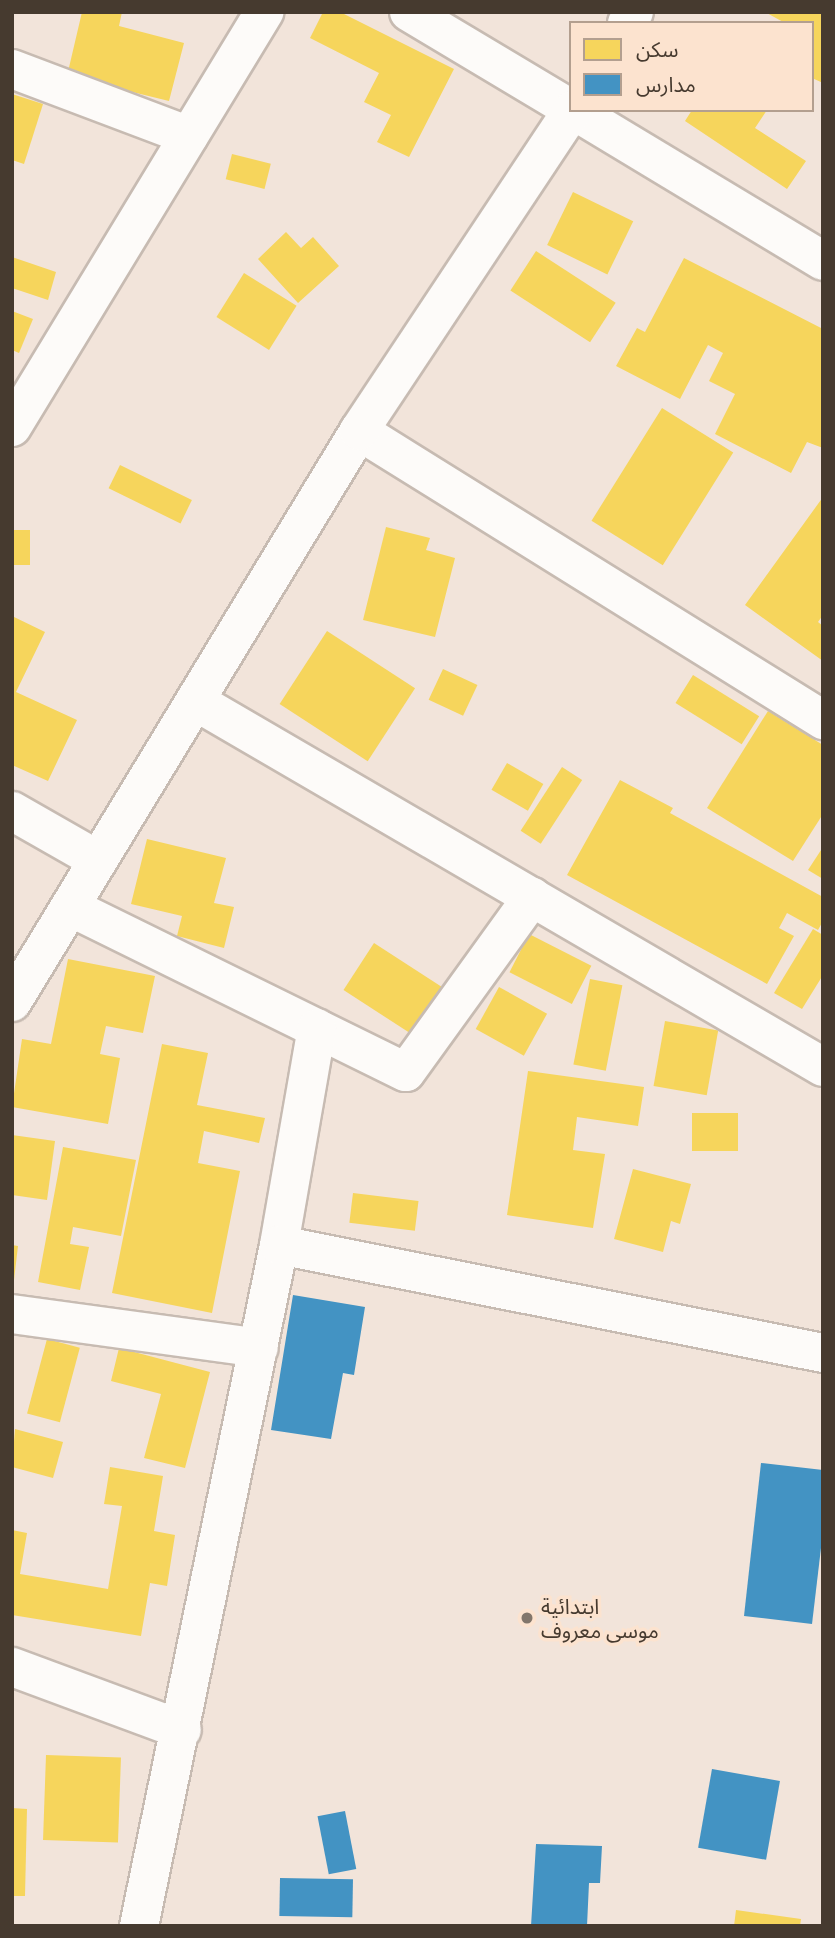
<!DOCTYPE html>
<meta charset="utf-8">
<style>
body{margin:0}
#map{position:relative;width:835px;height:1938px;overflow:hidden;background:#f2e4da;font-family:"Exo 2","Noto Sans Arabic",sans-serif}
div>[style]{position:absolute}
.homes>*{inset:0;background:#f6d55c;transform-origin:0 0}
.schools>*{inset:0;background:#4393c3;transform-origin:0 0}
.roads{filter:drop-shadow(2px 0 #c7bbb2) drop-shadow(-2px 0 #c7bbb2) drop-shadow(0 2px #c7bbb2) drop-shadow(0 -2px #c7bbb2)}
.minor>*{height:38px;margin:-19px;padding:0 19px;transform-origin:19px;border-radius:19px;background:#fdfbf9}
.dots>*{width:19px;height:19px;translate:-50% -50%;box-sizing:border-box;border:4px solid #fce3cf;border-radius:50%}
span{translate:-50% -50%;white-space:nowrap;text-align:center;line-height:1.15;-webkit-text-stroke:7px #fce3cf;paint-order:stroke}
.poi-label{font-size:21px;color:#463a2f}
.left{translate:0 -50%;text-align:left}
.frame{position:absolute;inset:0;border:14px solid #463a2f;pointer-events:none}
.legend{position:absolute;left:569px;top:21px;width:245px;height:91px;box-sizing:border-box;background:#fce3cf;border:2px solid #b39f8f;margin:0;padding:9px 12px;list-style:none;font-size:21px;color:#463a2f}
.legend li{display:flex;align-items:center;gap:14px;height:35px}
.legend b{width:35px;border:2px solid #b39f8f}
</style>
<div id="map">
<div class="homes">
<div style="clip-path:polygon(82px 12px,122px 12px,119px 26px,184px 43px,169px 101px,67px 76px)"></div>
<div style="clip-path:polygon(323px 12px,340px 12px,454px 69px,409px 157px,377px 142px,391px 115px,364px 102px,379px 73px,310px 38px)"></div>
<div style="clip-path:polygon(765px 12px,823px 12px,823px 83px,812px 78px,812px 23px,785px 23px)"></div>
<div style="clip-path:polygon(12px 94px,43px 104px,24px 164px,12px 160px)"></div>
<div style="clip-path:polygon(692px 110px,767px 110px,755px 128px,806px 161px,787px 189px,685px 121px)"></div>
<div style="left:232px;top:154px;width:40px;height:26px;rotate:14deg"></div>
<div style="left:573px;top:192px;width:67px;height:59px;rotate:26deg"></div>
<div style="clip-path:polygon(286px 232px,301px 248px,313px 237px,339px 266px,298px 303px,258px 259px)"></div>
<div style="left:536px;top:251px;width:95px;height:47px;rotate:33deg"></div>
<div style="clip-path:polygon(12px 257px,56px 272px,48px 300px,12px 288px)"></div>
<div style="clip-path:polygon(684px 258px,823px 329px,823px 448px,807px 442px,791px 473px,715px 434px,735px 394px,709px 381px,723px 353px,708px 345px,680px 399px,616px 366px,637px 328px,645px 332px)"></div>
<div style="left:244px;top:273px;width:62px;height:52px;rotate:32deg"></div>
<div style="clip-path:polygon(12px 311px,33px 319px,19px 353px,12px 350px)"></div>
<div style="left:662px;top:408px;width:84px;height:133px;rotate:32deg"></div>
<div style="left:120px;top:465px;width:80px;height:26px;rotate:26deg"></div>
<div style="clip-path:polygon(823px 497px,823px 615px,818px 622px,823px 626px,823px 661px,745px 605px)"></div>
<div style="clip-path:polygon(386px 527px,430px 538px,426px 550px,455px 558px,435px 637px,363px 620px)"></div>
<div style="left:12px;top:530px;width:18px;height:35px"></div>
<div style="clip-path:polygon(12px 616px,45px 632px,16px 692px,77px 720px,48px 781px,12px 765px)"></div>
<div style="left:327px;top:631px;width:105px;height:87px;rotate:33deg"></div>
<div style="left:443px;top:669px;width:38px;height:34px;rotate:25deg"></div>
<div style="left:693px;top:675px;width:78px;height:33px;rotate:32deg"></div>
<div style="clip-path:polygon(768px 711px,823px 745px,823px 814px,793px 861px,707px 808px)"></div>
<div style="left:507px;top:763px;width:42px;height:31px;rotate:30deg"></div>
<div style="left:562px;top:767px;width:24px;height:76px;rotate:33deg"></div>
<div style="clip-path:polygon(620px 780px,673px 808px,670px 813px,823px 897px,823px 921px,818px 930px,787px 913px,779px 928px,794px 936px,767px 984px,567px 875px)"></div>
<div style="clip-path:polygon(147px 839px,226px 858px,214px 903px,234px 907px,224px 948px,177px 936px,182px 916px,131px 904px)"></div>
<div style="clip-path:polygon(823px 847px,823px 879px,808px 870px)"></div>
<div style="clip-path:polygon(813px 929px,823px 935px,823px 975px,802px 1009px,774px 993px)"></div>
<div style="left:529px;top:934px;width:70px;height:43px;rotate:27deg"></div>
<div style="left:374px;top:943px;width:81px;height:56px;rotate:33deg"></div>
<div style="clip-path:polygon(68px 959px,155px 976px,143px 1033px,106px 1026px,100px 1054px,120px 1058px,108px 1124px,12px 1107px,22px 1039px,51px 1044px)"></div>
<div style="left:590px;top:979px;width:33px;height:87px;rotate:11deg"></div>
<div style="left:499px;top:987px;width:55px;height:48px;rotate:29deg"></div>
<div style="left:665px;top:1021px;width:54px;height:66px;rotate:10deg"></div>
<div style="clip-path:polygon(162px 1044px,208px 1053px,197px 1105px,265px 1118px,259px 1143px,204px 1131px,198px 1163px,240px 1171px,212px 1313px,112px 1293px)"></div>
<div style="clip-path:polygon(528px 1071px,644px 1087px,638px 1126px,577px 1117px,573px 1150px,605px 1154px,593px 1228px,507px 1215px)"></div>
<div style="left:692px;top:1113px;width:46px;height:38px"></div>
<div style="clip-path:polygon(12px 1135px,55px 1141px,47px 1200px,12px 1195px)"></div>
<div style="clip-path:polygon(63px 1147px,136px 1160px,121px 1236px,73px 1227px,70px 1244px,89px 1247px,80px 1290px,38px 1282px)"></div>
<div style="clip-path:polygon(633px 1169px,691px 1184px,680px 1224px,671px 1221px,663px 1252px,614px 1239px)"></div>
<div style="left:353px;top:1193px;width:66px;height:30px;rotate:7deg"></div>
<div style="clip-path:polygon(12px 1245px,18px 1246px,14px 1280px,12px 1280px)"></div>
<div style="left:47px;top:1339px;width:34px;height:77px;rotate:15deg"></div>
<div style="clip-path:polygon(119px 1348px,210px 1372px,185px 1468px,144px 1458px,161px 1394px,111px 1381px)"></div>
<div style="clip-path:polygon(15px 1429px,63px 1442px,53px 1478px,12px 1467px)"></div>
<div style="clip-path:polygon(110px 1467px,163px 1476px,154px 1531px,175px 1535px,167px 1586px,150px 1583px,141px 1636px,12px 1615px,12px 1530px,27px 1533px,20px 1574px,108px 1589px,122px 1506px,104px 1504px)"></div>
<div style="left:46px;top:1755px;width:75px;height:85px;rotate:2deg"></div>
<div style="clip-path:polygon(12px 1808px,27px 1809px,25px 1896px,12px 1896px)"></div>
<div style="clip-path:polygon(736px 1910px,801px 1919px,800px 1926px,734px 1926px)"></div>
</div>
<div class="schools">
<div style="clip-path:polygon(293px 1295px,365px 1307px,354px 1375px,343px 1373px,331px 1439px,271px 1430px)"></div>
<div style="clip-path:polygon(761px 1463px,823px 1470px,823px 1531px,812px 1624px,744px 1616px)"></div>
<div style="left:712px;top:1769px;width:69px;height:80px;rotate:10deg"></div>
<div style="left:345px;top:1811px;width:59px;height:28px;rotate:79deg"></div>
<div style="clip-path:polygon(536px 1844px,602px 1846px,600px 1883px,589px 1883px,587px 1926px,531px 1926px)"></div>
<div style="left:280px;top:1878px;width:73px;height:38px;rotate:1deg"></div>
</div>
<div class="roads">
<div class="minor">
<div style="left:409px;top:12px;width:189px;rotate:30.9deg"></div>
<div style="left:627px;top:23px;width:13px;rotate:-58deg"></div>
<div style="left:12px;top:69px;width:189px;rotate:20.7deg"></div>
<div style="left:573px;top:110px;width:292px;rotate:31.1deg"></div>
<div style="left:12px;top:427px;width:486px;rotate:-58.7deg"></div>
<div style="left:359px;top:431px;width:547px;rotate:31.92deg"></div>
<div style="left:195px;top:701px;width:727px;rotate:30.23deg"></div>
<div style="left:12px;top:811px;width:99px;rotate:29.7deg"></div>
<div style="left:70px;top:907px;width:374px;rotate:26.2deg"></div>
<div style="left:406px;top:1072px;width:216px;rotate:-54.2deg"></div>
<div style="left:12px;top:1002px;width:668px;rotate:-58.71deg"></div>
<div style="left:359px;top:431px;width:385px;rotate:-56.4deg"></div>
<div style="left:279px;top:1245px;width:220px;rotate:-80.1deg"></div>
<div style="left:12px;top:1314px;width:249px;rotate:7.8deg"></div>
<div style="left:12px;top:1667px;width:181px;rotate:20.3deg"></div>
<div style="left:139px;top:1926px;width:695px;rotate:-78.38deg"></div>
<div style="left:279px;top:1245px;width:555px;rotate:11.23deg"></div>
</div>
</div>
<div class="dots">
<div style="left:527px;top:1618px;background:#82766b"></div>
</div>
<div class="poi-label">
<span class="left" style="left:541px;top:1618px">ابتدائية<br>موسى معروف</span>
</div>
<div class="frame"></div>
<ul class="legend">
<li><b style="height:19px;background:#f6d55c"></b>سكن</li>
<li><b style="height:19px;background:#4393c3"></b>مدارس</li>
</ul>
</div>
